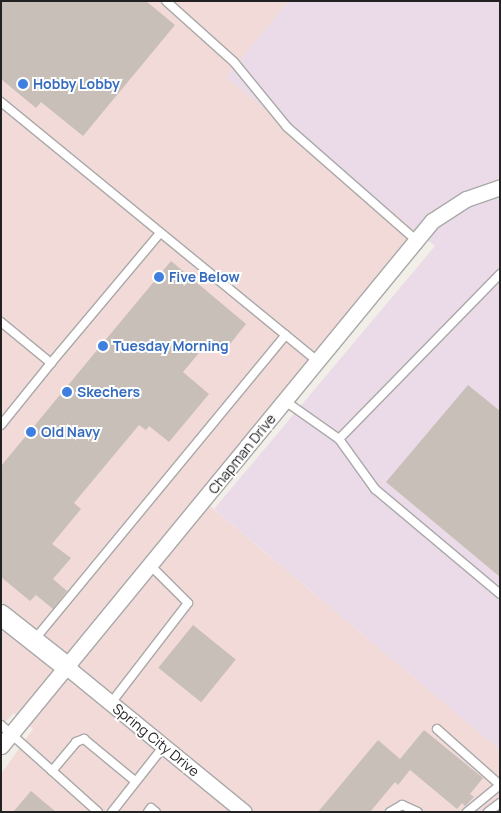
<!DOCTYPE html>
<style>
body{margin:0}
#map{position:relative;width:501px;height:813px;overflow:hidden;background:#f2efe9;font-family:Manrope,sans-serif}
div>[style]{position:absolute}
.commercial>*{inset:0;background:#f2dad9}
.industrial>*{inset:0;background:#ebdbe8}
.building>*{inset:0;background:#c7bfb8;transform-origin:0 0}
.roads{filter:drop-shadow(1px 0 #a9a9a9) drop-shadow(-1px 0 #a9a9a9) drop-shadow(0 1px #a9a9a9) drop-shadow(0 -1px #a9a9a9)}
.service>*{height:8px;margin:-4px;padding:0 4px;transform-origin:4px;border-radius:4px;background:#fff}
.minor>*{height:15px;margin:-7.5px;padding:0 7.5px;transform-origin:7.5px;border-radius:7.5px;background:#fff}
.tertiary>*{height:20px;margin:-10px;padding:0 10px;transform-origin:10px;border-radius:10px;background:#fff}
.dots>*{width:14px;height:14px;translate:-50% -50%;box-sizing:border-box;border:2px solid #fff;border-radius:50%}
span{translate:-50% -50%;white-space:nowrap;text-align:center;line-height:1.15;-webkit-text-stroke:4px #fff;paint-order:stroke}
.shop-label{font-size:14px;color:#366cbe;font-weight:700}
.left{translate:0 -50%;text-align:left}
.street-label{font-size:14px;color:#222}
.frame{position:absolute;inset:0;border:2px solid #222;pointer-events:none}
</style>
<div id="map">
<div class="commercial">
<div style="clip-path:polygon(1px 1px,289px 1px,227px 77px,416px 230px,197px 495px,500px 750px,500px 812px,1px 812px,1px 774px,33px 729px,14px 713px,1px 726px)"></div>
</div>
<div class="industrial">
<div style="clip-path:polygon(289px 1px,500px 1px,500px 750px,214px 509px,435px 246px,226px 77px)"></div>
</div>
<div class="building">
<div style="clip-path:polygon(1px 1px,146px 1px,175px 25px,83px 136px,41px 102px,36px 108px,1px 79px)"></div>
<div style="clip-path:polygon(171px 261px,246px 324px,222px 354px,208px 342px,183px 372px,209px 394px,169px 442px,149px 426px,146px 430px,139px 425px,74px 503px,81px 509px,52px 544px,71px 558px,53px 579px,67px 591px,53px 609px,36px 595px,30px 601px,1px 577px,1px 466px)"></div>
<div style="clip-path:polygon(468px 385px,500px 411px,500px 577px,386px 482px)"></div>
<div style="left:193px;top:625px;width:55px;height:55px;rotate:39deg"></div>
<div style="clip-path:polygon(424px 730px,483px 778px,470px 794px,474px 797px,465px 806px,462px 803px,457px 809px,410px 770px,398px 785px,395px 782px,370px 812px,318px 812px,378px 740px,400px 759px)"></div>
<div style="clip-path:polygon(31px 791px,56px 812px,13px 812px)"></div>
</div>
<div class="roads">
<div class="service">
<div style="left:166px;top:1px;width:91px;rotate:41.9deg"></div>
<div style="left:234px;top:62px;width:84px;rotate:50.8deg"></div>
<div style="left:287px;top:127px;width:171px;rotate:41.2deg"></div>
<div style="left:1px;top:102px;width:409px;rotate:39.3deg"></div>
<div style="left:1px;top:322px;width:65px;rotate:39.4deg"></div>
<div style="left:51px;top:363px;width:170px;rotate:-50deg"></div>
<div style="left:285px;top:401px;width:66px;rotate:35.1deg"></div>
<div style="left:339px;top:439px;width:231px;rotate:-45.7deg"></div>
<div style="left:1px;top:425px;width:80px;rotate:-51.1deg"></div>
<div style="left:339px;top:439px;width:62px;rotate:54.2deg"></div>
<div style="left:375px;top:489px;width:163px;rotate:40deg"></div>
<div style="left:35px;top:639px;width:394px;rotate:-50.5deg"></div>
<div style="left:111px;top:703px;width:126px;rotate:-52.4deg"></div>
<div style="left:188px;top:603px;width:52px;rotate:-135deg"></div>
<div style="left:1px;top:725px;width:130px;rotate:41.9deg"></div>
<div style="left:437px;top:729px;width:84px;rotate:41.6deg"></div>
<div style="left:500px;top:785px;width:43px;rotate:140.7deg"></div>
<div style="left:52px;top:771px;width:38px;rotate:-50deg"></div>
<div style="left:76px;top:742px;width:9px;rotate:-21deg"></div>
<div style="left:84px;top:739px;width:66px;rotate:39.5deg"></div>
<div style="left:112px;top:812px;width:84px;rotate:-51.8deg"></div>
<div style="left:148px;top:812px;width:5px;rotate:-53deg"></div>
<div style="left:151px;top:808px;width:6px;rotate:39deg"></div>
<div style="left:390px;top:812px;width:14px;rotate:-30deg"></div>
<div style="left:402px;top:805px;width:17px;rotate:24deg"></div>
<div style="left:488px;top:812px;width:15px;rotate:-37deg"></div>
</div>
<div class="minor">
<div style="left:68px;top:668px;width:227px;rotate:39.3deg"></div>
<div style="left:1px;top:746px;width:679px;rotate:-50.62deg"></div>
<div style="left:432px;top:221px;width:40px;rotate:-32.9deg"></div>
<div style="left:466px;top:199px;width:36px;rotate:-19deg"></div>
</div>
<div class="tertiary">
<div style="left:1px;top:615px;width:85px;rotate:38.3deg"></div>
</div>
</div>
<div class="dots">
<div style="left:23px;top:84px;background:#3f7fe0"></div>
<div style="left:159px;top:277px;background:#3f7fe0"></div>
<div style="left:103px;top:346px;background:#3f7fe0"></div>
<div style="left:67px;top:392px;background:#3f7fe0"></div>
<div style="left:31px;top:432px;background:#3f7fe0"></div>
</div>
<div class="shop-label">
<span class="left" style="left:33px;top:84px">Hobby Lobby</span>
<span class="left" style="left:169px;top:277px">Five Below</span>
<span class="left" style="left:113px;top:346px">Tuesday Morning</span>
<span class="left" style="left:77px;top:392px">Skechers</span>
<span class="left" style="left:41px;top:432px">Old Navy</span>
</div>
<div class="street-label">
<span style="left:242px;top:454px;rotate:-51deg">Chapman Drive</span>
<span style="left:156px;top:740px;rotate:39deg">Spring City Drive</span>
</div>
<div class="frame"></div>
</div>
